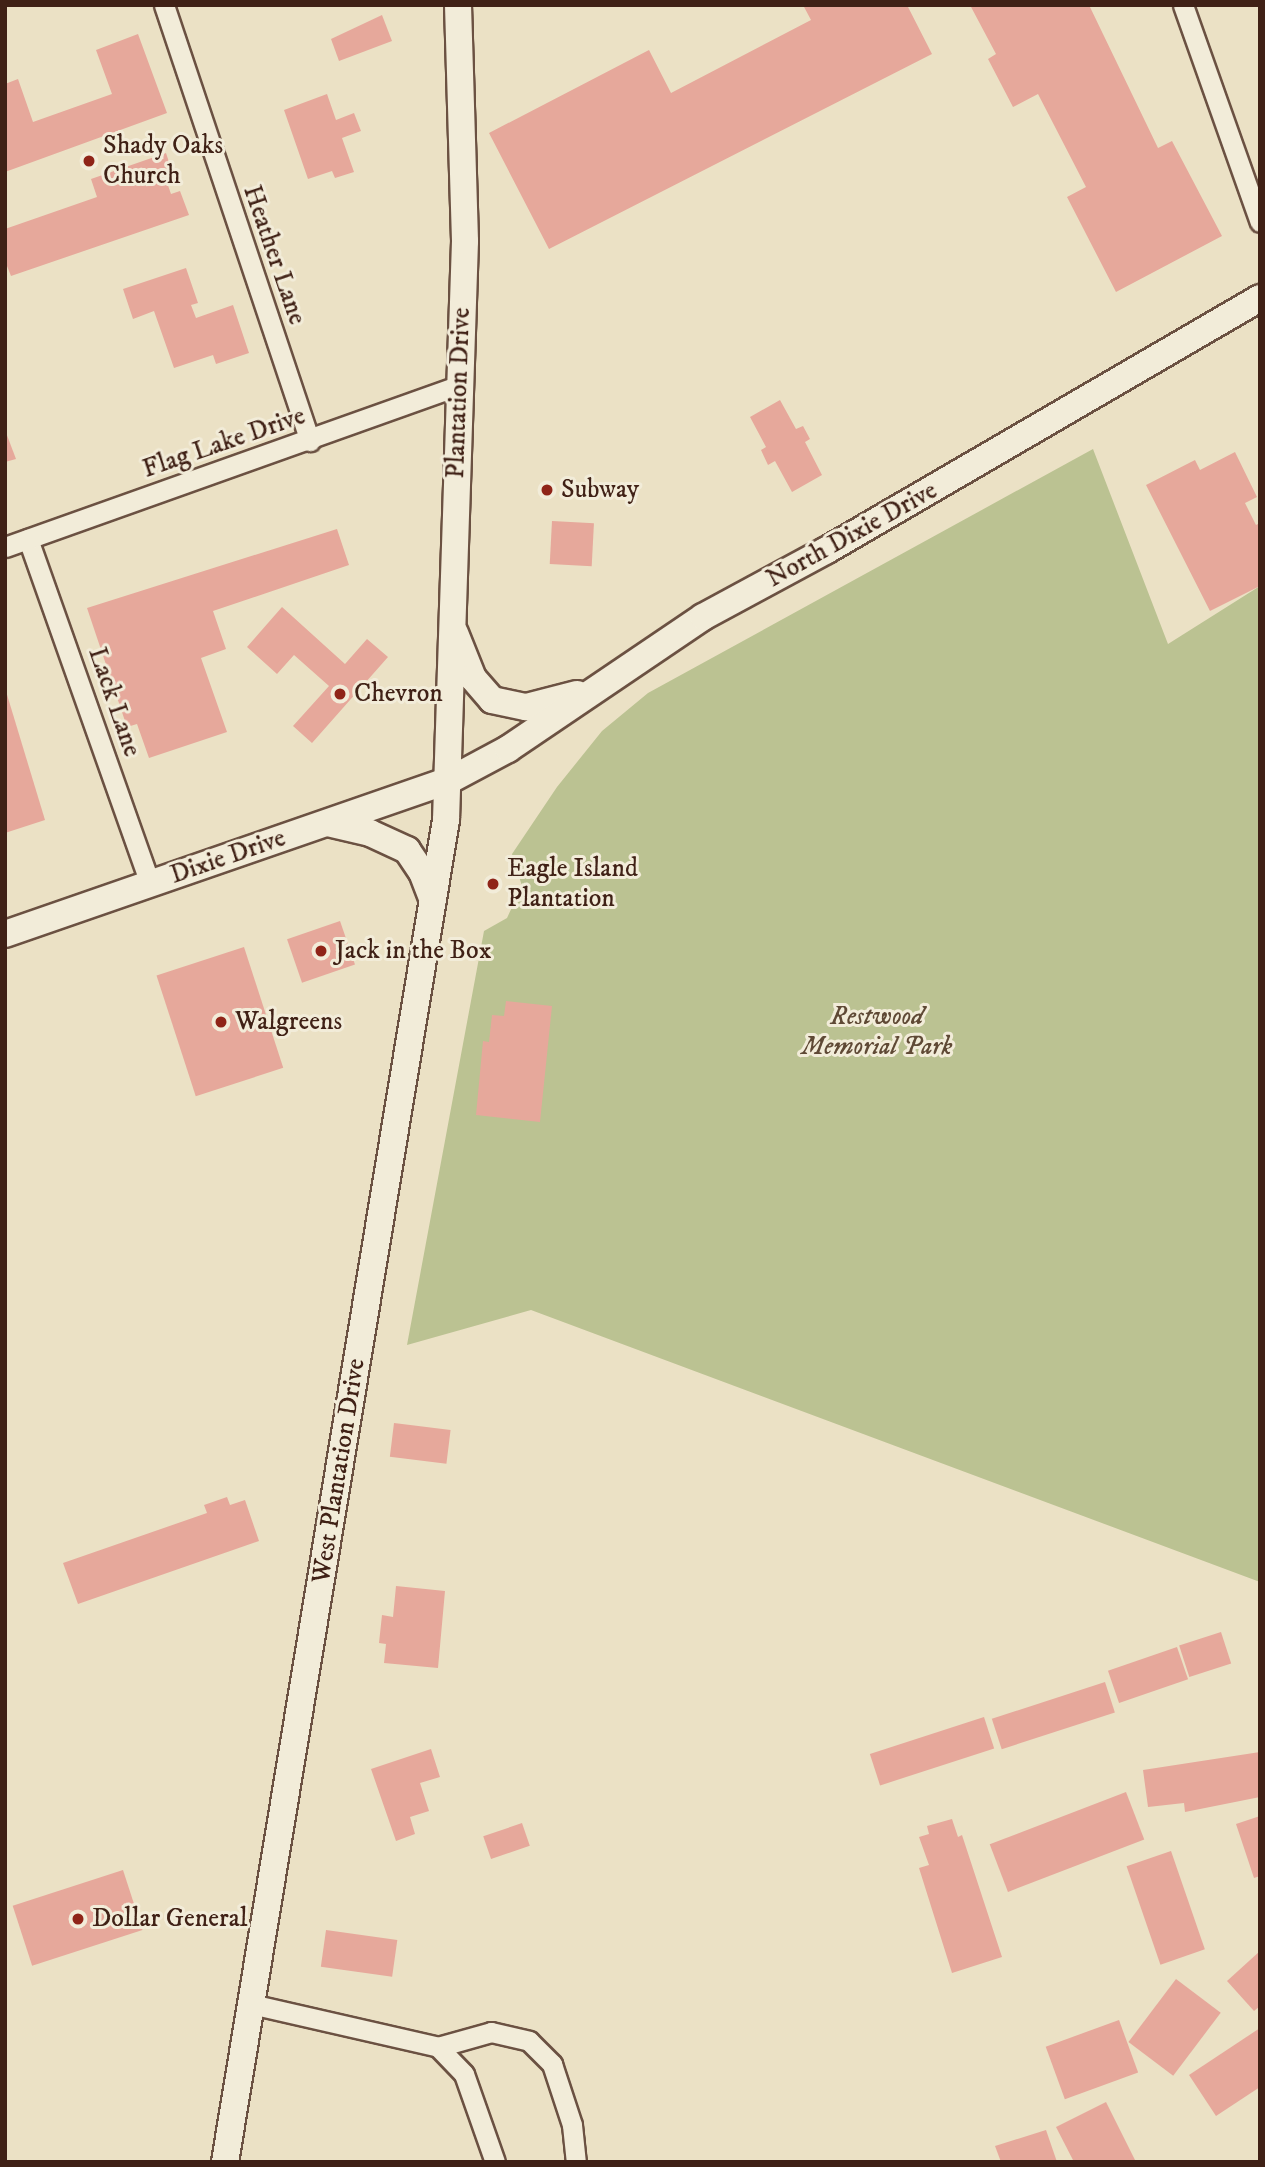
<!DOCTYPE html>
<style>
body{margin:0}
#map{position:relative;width:1265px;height:2167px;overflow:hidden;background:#ebe1c5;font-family:"IM FELL DW Pica",serif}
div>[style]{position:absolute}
.green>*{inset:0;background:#bbc292}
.building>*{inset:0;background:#e6a89b;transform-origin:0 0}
.roads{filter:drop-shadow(2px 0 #6b5142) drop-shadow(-2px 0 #6b5142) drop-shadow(0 2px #6b5142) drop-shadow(0 -2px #6b5142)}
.street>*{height:19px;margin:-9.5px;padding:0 9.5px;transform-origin:9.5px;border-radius:9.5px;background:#f2ecd9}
.secondary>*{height:26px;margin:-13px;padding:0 13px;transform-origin:13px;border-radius:13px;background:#f2ecd9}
.dots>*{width:19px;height:19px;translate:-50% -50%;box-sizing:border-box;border:4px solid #f2ecd9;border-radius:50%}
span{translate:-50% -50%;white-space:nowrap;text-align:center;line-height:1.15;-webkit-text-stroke:6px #f2ecd9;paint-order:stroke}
.poi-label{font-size:26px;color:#402116}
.left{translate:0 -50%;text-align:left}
.street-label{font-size:26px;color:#402116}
.park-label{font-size:26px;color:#5f4935;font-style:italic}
.frame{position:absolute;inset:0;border:7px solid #402116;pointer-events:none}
</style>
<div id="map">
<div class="green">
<div style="clip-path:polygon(1093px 449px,1168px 644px,1260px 586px,1260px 1582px,531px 1310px,407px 1345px,484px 931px,507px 918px,522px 886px,512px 854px,557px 787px,602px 731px,648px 693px)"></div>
</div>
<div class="building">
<div style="clip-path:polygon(803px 5px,907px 5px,932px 54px,549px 249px,489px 133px,649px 50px,671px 93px,811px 20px)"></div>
<div style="clip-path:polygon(970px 5px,1089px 5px,1158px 148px,1172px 141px,1222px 236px,1116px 292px,1067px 197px,1086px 187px,1038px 94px,1013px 107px,988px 59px,996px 54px)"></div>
<div style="clip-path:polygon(382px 15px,392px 41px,339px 61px,331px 39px)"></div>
<div style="clip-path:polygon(138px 34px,167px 113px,5px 172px,5px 84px,18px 79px,33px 122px,112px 94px,96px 50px)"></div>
<div style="clip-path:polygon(327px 94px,336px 120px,354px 113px,361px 131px,342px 138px,354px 172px,335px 178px,332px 171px,308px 179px,284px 110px)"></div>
<div style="clip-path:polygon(166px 153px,172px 171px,164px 174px,171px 194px,180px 191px,189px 215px,11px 276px,5px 261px,5px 229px,97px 197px,91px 179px)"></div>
<div style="clip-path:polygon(186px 268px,198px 303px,191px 305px,196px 318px,233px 305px,249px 353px,216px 364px,213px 355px,174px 368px,154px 311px,133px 319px,123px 289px)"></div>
<div style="clip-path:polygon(780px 400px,796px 429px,803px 426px,810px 439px,805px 442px,822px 475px,792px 492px,775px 461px,768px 465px,761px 450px,766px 447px,750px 417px)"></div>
<div style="clip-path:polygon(5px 430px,16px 459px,5px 462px)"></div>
<div style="clip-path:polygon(1235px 452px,1257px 497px,1245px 503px,1256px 525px,1260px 523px,1260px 586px,1210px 611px,1146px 485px,1195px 460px,1200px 470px)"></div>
<div style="left:552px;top:521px;width:42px;height:43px;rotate:3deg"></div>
<div style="clip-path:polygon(337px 529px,349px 565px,213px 611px,226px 649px,201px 658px,227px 732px,149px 758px,137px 724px,127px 727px,87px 608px)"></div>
<div style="clip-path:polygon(282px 607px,345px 664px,367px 639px,388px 657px,312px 743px,293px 726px,329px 686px,294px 655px,277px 674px,247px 647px)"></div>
<div style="clip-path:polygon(5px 688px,45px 820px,5px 833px)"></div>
<div style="left:340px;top:921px;width:46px;height:56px;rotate:71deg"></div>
<div style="left:244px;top:947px;width:127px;height:92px;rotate:72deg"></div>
<div style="clip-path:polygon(506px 1001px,552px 1006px,540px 1122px,476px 1115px,483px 1041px,489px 1042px,492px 1015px,504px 1016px)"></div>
<div style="left:394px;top:1423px;width:57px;height:34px;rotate:7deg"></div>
<div style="clip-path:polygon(227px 1497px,230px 1505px,245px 1500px,259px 1541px,78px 1604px,63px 1563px,207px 1513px,204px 1505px)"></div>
<div style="clip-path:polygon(396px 1586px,445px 1591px,438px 1668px,384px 1663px,386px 1644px,379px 1643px,382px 1615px,393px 1617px)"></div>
<div style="left:1221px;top:1632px;width:33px;height:44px;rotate:72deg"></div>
<div style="left:1177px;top:1647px;width:34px;height:73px;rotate:71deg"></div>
<div style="left:1105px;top:1682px;width:32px;height:119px;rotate:72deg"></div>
<div style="left:984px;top:1717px;width:33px;height:120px;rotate:72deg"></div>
<div style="clip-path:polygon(431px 1749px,440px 1777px,420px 1783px,429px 1811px,410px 1817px,415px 1834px,396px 1841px,371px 1769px)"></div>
<div style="clip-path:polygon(1260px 1752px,1260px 1797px,1185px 1812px,1184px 1803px,1148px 1807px,1143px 1770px)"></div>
<div style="left:1126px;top:1792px;width:51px;height:146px;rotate:69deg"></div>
<div style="clip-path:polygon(1260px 1816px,1260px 1876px,1254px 1878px,1236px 1824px)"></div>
<div style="clip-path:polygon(952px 1819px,958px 1837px,962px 1835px,1002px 1957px,952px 1973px,919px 1868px,929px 1865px,919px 1837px,929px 1834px,927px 1826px)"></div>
<div style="left:522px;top:1823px;width:24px;height:41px;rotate:71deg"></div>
<div style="left:1171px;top:1851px;width:104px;height:47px;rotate:71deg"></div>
<div style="left:123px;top:1870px;width:63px;height:116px;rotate:72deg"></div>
<div style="left:326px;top:1930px;width:72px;height:37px;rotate:8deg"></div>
<div style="clip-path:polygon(1260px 1951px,1260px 2006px,1254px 2011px,1227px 1981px)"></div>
<div style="left:1176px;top:1979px;width:56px;height:79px;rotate:37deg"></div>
<div style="left:1119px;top:2020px;width:56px;height:78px;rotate:70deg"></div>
<div style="clip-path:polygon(1260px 2028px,1260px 2087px,1216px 2116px,1189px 2075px)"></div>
<div style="clip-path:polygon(1106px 2102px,1136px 2162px,1074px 2162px,1056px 2127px)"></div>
<div style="clip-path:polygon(1046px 2130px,1057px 2162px,1001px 2162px,995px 2146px)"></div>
</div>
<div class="roads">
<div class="street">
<div style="left:164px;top:5px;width:460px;rotate:71.5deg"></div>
<div style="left:1183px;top:5px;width:230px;rotate:70.5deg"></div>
<div style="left:28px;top:539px;width:366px;rotate:70.5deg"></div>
<div style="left:5px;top:547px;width:482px;rotate:-19.6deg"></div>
<div style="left:251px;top:2004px;width:192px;rotate:12.9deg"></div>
<div style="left:438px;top:2047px;width:37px;rotate:46deg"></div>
<div style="left:464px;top:2074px;width:93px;rotate:70.6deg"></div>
<div style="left:438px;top:2047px;width:55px;rotate:-15.8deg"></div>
<div style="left:491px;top:2032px;width:39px;rotate:13deg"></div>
<div style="left:529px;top:2041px;width:33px;rotate:45deg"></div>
<div style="left:552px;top:2064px;width:64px;rotate:71.8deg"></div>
<div style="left:572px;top:2125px;width:37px;rotate:84deg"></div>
</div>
<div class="secondary">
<div style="left:455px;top:633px;width:48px;rotate:68.2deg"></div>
<div style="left:473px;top:678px;width:29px;rotate:49deg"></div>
<div style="left:492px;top:700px;width:35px;rotate:12deg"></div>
<div style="left:526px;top:707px;width:53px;rotate:-14.3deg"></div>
<div style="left:328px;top:823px;width:43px;rotate:13.4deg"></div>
<div style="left:370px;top:833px;width:41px;rotate:24.7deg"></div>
<div style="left:407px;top:850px;width:27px;rotate:56deg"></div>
<div style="left:422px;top:872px;width:30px;rotate:69deg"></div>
<div style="left:5px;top:934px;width:471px;rotate:-19.1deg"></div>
<div style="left:450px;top:780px;width:66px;rotate:-28.1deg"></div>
<div style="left:508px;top:749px;width:235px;rotate:-34.1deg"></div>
<div style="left:703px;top:617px;width:141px;rotate:-28.4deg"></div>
<div style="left:827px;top:550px;width:501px;rotate:-30.2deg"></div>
<div style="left:225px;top:2162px;width:1360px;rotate:-80.65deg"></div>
<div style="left:446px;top:820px;width:579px;rotate:-88.12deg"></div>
<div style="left:465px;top:241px;width:236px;rotate:-91.7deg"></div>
</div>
</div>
<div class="dots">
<div style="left:89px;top:161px;background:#8f2418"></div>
<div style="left:547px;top:490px;background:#8f2418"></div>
<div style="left:340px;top:694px;background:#8f2418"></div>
<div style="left:493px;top:884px;background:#8f2418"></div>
<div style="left:321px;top:951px;background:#8f2418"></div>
<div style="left:221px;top:1022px;background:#8f2418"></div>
<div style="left:78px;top:1919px;background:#8f2418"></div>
</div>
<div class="poi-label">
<span class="left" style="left:103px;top:161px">Shady Oaks<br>Church</span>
<span class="left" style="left:561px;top:490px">Subway</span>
<span class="left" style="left:354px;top:694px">Chevron</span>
<span class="left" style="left:507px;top:884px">Eagle Island<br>Plantation</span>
<span class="left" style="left:335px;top:951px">Jack in the Box</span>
<span class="left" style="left:235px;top:1022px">Walgreens</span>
<span class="left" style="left:92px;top:1919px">Dollar General</span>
</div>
<div class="street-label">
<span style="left:274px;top:255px;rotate:71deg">Heather Lane</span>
<span style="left:459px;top:393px;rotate:-88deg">Plantation Drive</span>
<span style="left:224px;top:443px;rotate:-19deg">Flag Lake Drive</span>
<span style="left:852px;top:535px;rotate:-29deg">North Dixie Drive</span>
<span style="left:114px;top:702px;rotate:71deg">Lack Lane</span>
<span style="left:228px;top:857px;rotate:-19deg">Dixie Drive</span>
<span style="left:339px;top:1471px;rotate:-81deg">West Plantation Drive</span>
</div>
<div class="park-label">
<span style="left:877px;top:1032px">Restwood<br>Memorial Park</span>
</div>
<div class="frame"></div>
</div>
